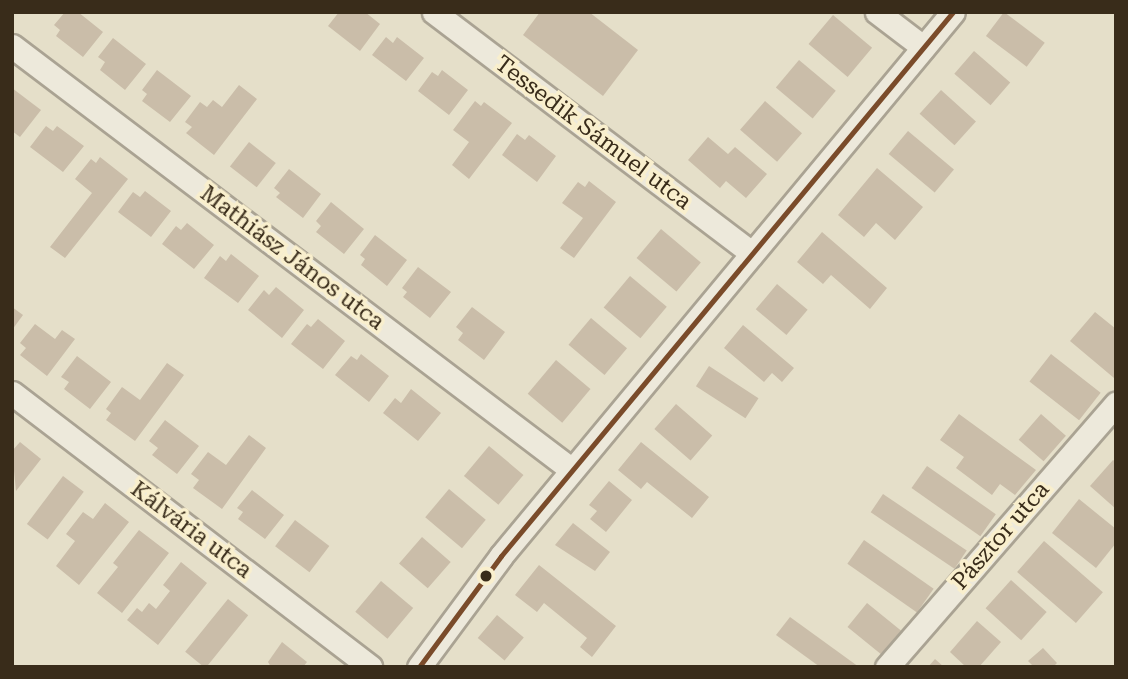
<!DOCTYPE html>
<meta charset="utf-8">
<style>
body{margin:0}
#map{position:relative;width:1128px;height:679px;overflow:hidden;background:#e5dfc9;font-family:"Roboto Serif",serif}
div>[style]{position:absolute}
.building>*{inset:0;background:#cabda9;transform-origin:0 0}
.roads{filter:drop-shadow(2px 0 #aaa393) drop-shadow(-2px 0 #aaa393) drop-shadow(0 2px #aaa393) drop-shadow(0 -2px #aaa393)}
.minor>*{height:23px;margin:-11.5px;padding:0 11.5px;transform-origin:11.5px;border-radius:11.5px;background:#ede9db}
.bus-1>*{height:5px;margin:-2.5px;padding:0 2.5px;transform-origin:2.5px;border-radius:2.5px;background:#7a4b2a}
.dots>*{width:19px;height:19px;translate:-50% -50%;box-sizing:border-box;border:4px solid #f9efcd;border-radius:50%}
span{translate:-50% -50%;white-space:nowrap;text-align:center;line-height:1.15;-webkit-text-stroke:7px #f9efcd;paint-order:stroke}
.street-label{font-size:23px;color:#392c1a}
.frame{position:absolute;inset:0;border:14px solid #392c1a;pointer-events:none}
</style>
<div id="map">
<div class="building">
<div style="clip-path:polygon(65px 12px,78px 12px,103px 32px,83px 57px,56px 36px,60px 30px,54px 25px)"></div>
<div style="clip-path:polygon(339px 12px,365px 12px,380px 24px,360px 51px,328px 26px)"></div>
<div style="clip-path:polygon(540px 12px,589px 12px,638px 50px,603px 96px,523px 35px)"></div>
<div style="left:1004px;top:12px;width:51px;height:30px;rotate:37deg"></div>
<div style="left:833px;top:15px;width:51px;height:38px;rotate:40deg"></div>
<div style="clip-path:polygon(386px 37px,393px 43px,397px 37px,424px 58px,406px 81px,372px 55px)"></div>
<div style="clip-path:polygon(113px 38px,146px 64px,125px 90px,100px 70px,105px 62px,98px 57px)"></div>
<div style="left:974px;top:51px;width:48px;height:30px;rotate:41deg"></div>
<div style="left:799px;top:60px;width:48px;height:36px;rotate:40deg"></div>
<div style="clip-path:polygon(157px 70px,191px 96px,170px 122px,142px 101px,147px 94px,142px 90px)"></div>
<div style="clip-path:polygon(442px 70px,468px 90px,449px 115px,418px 91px,432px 72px,438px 76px)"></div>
<div style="clip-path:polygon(239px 85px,257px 99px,214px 155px,186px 133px,192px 127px,185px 122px,200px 102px,207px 107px,213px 100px,222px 107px)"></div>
<div style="clip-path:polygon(12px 88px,41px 110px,20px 137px,12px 131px)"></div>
<div style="left:941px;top:90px;width:47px;height:32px;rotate:42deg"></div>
<div style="clip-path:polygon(475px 101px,481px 106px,484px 102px,512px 123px,469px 179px,452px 165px,469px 142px,453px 130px)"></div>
<div style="left:765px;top:101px;width:49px;height:38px;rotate:41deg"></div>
<div style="clip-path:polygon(46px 126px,53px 131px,57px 126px,84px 146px,63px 172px,30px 147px)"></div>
<div style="left:908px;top:131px;width:60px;height:30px;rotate:40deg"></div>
<div style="clip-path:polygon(517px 134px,525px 140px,529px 135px,556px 156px,537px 182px,502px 155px)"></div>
<div style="clip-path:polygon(708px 137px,728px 154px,735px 147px,767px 174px,746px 198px,726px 181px,720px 188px,688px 160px)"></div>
<div style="left:249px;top:142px;width:34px;height:31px;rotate:38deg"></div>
<div style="clip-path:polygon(100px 157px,128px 179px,65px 258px,50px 247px,92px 193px,75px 179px,91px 159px,96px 163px)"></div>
<div style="clip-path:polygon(877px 168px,923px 207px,895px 240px,876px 223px,864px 237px,838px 215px)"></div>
<div style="clip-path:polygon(289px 169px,321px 194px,303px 218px,276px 197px,280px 193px,274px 188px)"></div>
<div style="clip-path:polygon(589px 181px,616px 202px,574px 258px,560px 248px,583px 218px,562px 203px,578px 182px,585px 187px)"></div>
<div style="clip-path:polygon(145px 191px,171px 211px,151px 237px,118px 212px,133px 192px,140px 197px)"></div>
<div style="clip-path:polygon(331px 202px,364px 229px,344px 254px,316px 232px,321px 226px,316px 221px)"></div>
<div style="clip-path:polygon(187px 223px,214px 245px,194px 269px,162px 244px,176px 226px,181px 230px)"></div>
<div style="left:661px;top:229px;width:52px;height:38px;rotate:40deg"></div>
<div style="clip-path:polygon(822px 232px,887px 288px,870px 309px,831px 275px,823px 284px,797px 262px)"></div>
<div style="clip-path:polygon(375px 235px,407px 260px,387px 286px,361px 265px,365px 259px,360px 255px)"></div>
<div style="clip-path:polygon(231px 254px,259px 276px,238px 303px,204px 278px,220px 256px,226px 261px)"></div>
<div style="clip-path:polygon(418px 267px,451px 292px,430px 318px,403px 297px,407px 292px,402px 288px)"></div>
<div style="left:630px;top:276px;width:48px;height:41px;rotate:40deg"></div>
<div style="left:777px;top:284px;width:40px;height:33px;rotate:40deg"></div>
<div style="clip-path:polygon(276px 287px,304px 310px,282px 338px,248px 310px,264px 290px,269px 295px)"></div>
<div style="clip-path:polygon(12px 307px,23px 315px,12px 330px)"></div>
<div style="clip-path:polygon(472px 307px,505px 332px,484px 360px,458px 340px,463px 333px,456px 327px)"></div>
<div style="clip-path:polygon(1095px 312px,1116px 329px,1114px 378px,1070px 341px)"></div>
<div style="left:591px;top:318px;width:47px;height:35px;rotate:40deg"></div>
<div style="clip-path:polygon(318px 319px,345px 341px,323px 369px,291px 344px,307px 324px,311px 327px)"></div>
<div style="clip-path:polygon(35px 324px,55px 339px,62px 330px,75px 339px,47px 376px,20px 355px,26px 348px,20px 343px)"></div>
<div style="clip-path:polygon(743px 325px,794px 368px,782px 382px,772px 373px,764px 382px,724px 348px)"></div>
<div style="clip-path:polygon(361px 354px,389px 376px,369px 402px,335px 375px,351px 356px,357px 360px)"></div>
<div style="left:1051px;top:354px;width:63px;height:35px;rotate:38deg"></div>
<div style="clip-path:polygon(77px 356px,111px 382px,90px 409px,64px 389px,69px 382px,61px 377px)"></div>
<div style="left:556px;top:360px;width:45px;height:44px;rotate:40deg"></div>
<div style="clip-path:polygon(167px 363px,184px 375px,135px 441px,106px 420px,111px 413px,106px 409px,122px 387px,140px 400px)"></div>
<div style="left:709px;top:366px;width:59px;height:24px;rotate:33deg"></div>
<div style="clip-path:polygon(411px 389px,441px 413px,418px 441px,383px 413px,395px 398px,401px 403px)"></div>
<div style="left:676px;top:404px;width:48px;height:33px;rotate:41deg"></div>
<div style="clip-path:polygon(959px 414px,1036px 470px,1015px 495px,1000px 484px,992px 495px,956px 468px,964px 457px,940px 440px)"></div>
<div style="left:1041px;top:414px;width:33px;height:34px;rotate:41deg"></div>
<div style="clip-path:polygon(165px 420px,199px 446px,177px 474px,152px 455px,158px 448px,149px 441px)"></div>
<div style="clip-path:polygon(249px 435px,266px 448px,222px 509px,193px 488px,199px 480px,191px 474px,208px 452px,226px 465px)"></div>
<div style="clip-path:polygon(20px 442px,41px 459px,16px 491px,12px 451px)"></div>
<div style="clip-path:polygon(641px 442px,709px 497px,692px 518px,647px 482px,641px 489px,618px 470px)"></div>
<div style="left:489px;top:446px;width:45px;height:39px;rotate:40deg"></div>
<div style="clip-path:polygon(1113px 460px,1116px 462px,1116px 509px,1090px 486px)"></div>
<div style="left:927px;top:466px;width:84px;height:27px;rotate:35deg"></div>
<div style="left:63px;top:476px;width:26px;height:60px;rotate:37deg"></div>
<div style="clip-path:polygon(609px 481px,632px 500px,606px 532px,590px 519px,597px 511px,589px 505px)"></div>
<div style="left:449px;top:489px;width:48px;height:37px;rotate:40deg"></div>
<div style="clip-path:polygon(252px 490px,284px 515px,265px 539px,238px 519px,243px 512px,237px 508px)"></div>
<div style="left:883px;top:494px;width:101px;height:22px;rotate:34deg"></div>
<div style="clip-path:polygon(1079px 499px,1116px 529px,1116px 543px,1096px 568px,1052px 533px)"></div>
<div style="clip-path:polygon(105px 503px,129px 522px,79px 585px,56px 566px,75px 541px,66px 534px,83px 512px,93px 519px)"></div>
<div style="left:295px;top:520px;width:43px;height:33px;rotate:37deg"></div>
<div style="clip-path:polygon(573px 523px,610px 552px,595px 571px,555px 545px)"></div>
<div style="clip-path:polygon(139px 530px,169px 553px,122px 613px,97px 593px,118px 567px,113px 563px)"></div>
<div style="left:422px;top:537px;width:38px;height:35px;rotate:41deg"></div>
<div style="left:864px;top:540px;width:85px;height:29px;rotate:35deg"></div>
<div style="left:1044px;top:541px;width:78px;height:41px;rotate:41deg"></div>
<div style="clip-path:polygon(181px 562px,207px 583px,158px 645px,127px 620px,137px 608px,142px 612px,149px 603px,156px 609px,170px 591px,163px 585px)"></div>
<div style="clip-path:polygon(539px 565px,616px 626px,592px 657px,580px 647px,587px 638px,544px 603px,537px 612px,515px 595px)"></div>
<div style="left:1011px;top:580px;width:48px;height:38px;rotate:42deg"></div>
<div style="left:381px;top:581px;width:42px;height:40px;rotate:40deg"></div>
<div style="left:228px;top:599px;width:26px;height:68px;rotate:39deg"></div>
<div style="left:867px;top:603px;width:44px;height:31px;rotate:39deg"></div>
<div style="left:497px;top:615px;width:35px;height:30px;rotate:40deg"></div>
<div style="clip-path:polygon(790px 617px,859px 667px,820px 667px,776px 635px)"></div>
<div style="clip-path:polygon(977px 621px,1001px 642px,979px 667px,966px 667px,950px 652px)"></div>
<div style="clip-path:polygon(282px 642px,307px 662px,303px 667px,271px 667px,268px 662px)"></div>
<div style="clip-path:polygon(1043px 648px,1057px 663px,1053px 667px,1034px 667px,1028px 661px)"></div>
<div style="clip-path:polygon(935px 659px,944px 667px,928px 667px)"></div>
</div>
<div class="roads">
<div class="minor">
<div style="left:434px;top:12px;width:399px;rotate:37.2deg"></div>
<div style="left:877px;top:12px;width:58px;rotate:37.3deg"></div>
<div style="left:12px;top:46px;width:702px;rotate:37.13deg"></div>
<div style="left:12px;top:393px;width:451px;rotate:37.4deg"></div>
<div style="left:419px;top:667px;width:138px;rotate:-53.5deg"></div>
<div style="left:501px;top:556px;width:707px;rotate:-50.28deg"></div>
<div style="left:887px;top:667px;width:349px;rotate:-49deg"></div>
</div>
</div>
<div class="bus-1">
<div style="left:419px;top:667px;width:138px;rotate:-53.5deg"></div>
<div style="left:501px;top:556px;width:707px;rotate:-50.28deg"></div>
</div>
<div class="dots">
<div style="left:486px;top:576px;background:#392c1a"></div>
</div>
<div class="street-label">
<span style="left:593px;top:133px;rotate:37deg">Tessedik Sámuel utca</span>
<span style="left:292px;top:258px;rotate:37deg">Mathiász János utca</span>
<span style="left:191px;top:530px;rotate:37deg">Kálvária utca</span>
<span style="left:1001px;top:536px;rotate:-49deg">Pásztor utca</span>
</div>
<div class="frame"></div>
</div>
